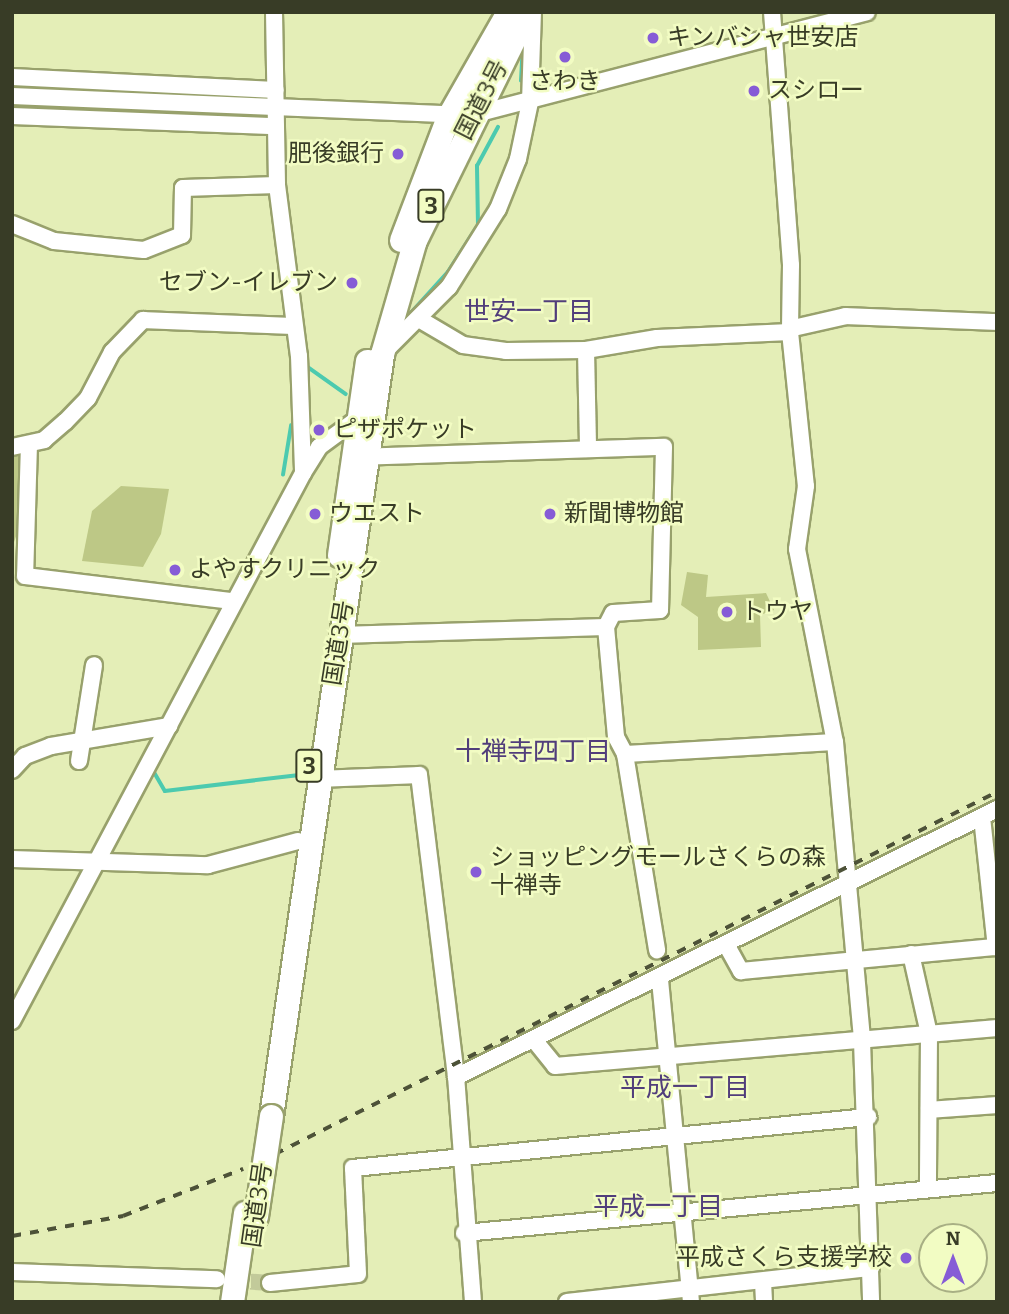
<!DOCTYPE html>
<meta charset="utf-8">
<style>
body{margin:0}
#map{position:relative;width:1009px;height:1314px;overflow:hidden;background:#e4eeb7;font-family:Bitter,"Noto Sans JP",serif}
div>[style]{position:absolute}
.green>*{inset:0;background:#bdc886}
.stream>*{height:3.5px;margin:-1.75px;padding:0 1.75px;transform-origin:1.75px;border-radius:1.75px;background:#4ccaaf}
.minor-tunnel>*{height:16px;margin-top:-8px;transform-origin:0;background:repeating-linear-gradient(90deg,#c2ca9a 0 16px,transparent 0 24px)}
.roads{filter:drop-shadow(2px 0 #98a16c) drop-shadow(-2px 0 #98a16c) drop-shadow(0 2px #98a16c) drop-shadow(0 -2px #98a16c)}
.minor>*{height:16px;margin:-8px;padding:0 8px;transform-origin:8px;border-radius:8px;background:#fff}
.highway>*{height:23px;margin:-11.5px;padding:0 11.5px;transform-origin:11.5px;border-radius:11.5px;background:#fff}
.rail>*{height:3.5px;margin-top:-1.75px;transform-origin:0;background:repeating-linear-gradient(90deg,#4d5238 0 9px,transparent 0 18px)}
.bridges{filter:drop-shadow(2px 0 #98a16c) drop-shadow(-2px 0 #98a16c) drop-shadow(0 2px #98a16c) drop-shadow(0 -2px #98a16c)}
.highway-bridge>*{height:23px;margin:-11.5px;padding:0 11.5px;transform-origin:11.5px;border-radius:11.5px;background:#fff}
.dots>*{width:19px;height:19px;translate:-50% -50%;box-sizing:border-box;border:4px solid #f2fcc3;border-radius:50%}
span{translate:-50% -50%;white-space:nowrap;text-align:center;line-height:1.15;-webkit-text-stroke:5px #f2fcc3;paint-order:stroke}
.shield-label span{padding:2px 5px;background:#f2fcc3;border:2px solid;border-radius:5px;-webkit-text-stroke-width:0}
.shield-label{font-size:23px;color:#383c26;font-weight:700}
.poi-label{font-size:24px;color:#383c26}
.left{translate:0 -50%;text-align:left}
.right{translate:-100% -50%;text-align:right}
.street-label{font-size:24px;color:#383c26}
.neighbourhood-label{font-size:26px;color:#513e7b}
.frame{position:absolute;inset:0;border:14px solid #383c26;pointer-events:none}
.north{position:absolute;left:918px;top:1223px;width:70px;height:70px;box-sizing:border-box;background:#f2fcc3;border:2px solid #a8af84;border-radius:50%;rotate:0deg;font-size:19px;font-weight:700;line-height:28px;text-align:center;color:#383c26}
.north::after{content:'';display:block;margin:auto;width:24px;height:32px;background:#865cd6;clip-path:polygon(50% 0,100% 100%,50% 72%,0 100%)}
</style>
<div id="map">
<div class="green">
<div style="clip-path:polygon(12px 447px,23px 448px,25px 512px,14px 542px)"></div>
<div style="clip-path:polygon(121px 486px,169px 489px,161px 534px,143px 567px,82px 561px,92px 511px)"></div>
<div style="clip-path:polygon(687px 572px,708px 575px,706px 597px,766px 593px,774px 610px,760px 615px,761px 647px,698px 650px,698px 617px,681px 605px)"></div>
</div>
<div class="stream">
<div style="left:521px;top:81px;width:34px;rotate:-87deg"></div>
<div style="left:401px;top:324px;width:70px;rotate:-47.9deg"></div>
<div style="left:448px;top:272px;width:56px;rotate:-57.4deg"></div>
<div style="left:478px;top:225px;width:59px;rotate:-91deg"></div>
<div style="left:477px;top:166px;width:44px;rotate:-61.7deg"></div>
<div style="left:305px;top:365px;width:50px;rotate:35.3deg"></div>
<div style="left:283px;top:475px;width:50px;rotate:-80.7deg"></div>
<div style="left:153px;top:770px;width:24px;rotate:60deg"></div>
<div style="left:165px;top:791px;width:135px;rotate:-6.8deg"></div>
</div>
<div class="minor-tunnel">
<div style="left:227px;top:1280px;width:43px;rotate:4deg"></div>
</div>
<div class="roads">
<div class="minor">
<div style="left:274px;top:12px;width:173px;rotate:89deg"></div>
<div style="left:277px;top:185px;width:172px;rotate:82.7deg"></div>
<div style="left:299px;top:356px;width:117px;rotate:88deg"></div>
<div style="left:772px;top:12px;width:254px;rotate:85.7deg"></div>
<div style="left:791px;top:265px;width:67px;rotate:90.9deg"></div>
<div style="left:12px;top:77px;width:264px;rotate:2.8deg"></div>
<div style="left:12px;top:96px;width:460px;rotate:2.4deg"></div>
<div style="left:472px;top:115px;width:408px;rotate:-14.6deg"></div>
<div style="left:12px;top:116px;width:264px;rotate:2.2deg"></div>
<div style="left:12px;top:224px;width:45px;rotate:22deg"></div>
<div style="left:54px;top:241px;width:90px;rotate:5.7deg"></div>
<div style="left:144px;top:250px;width:41px;rotate:-21.5deg"></div>
<div style="left:182px;top:235px;width:47px;rotate:-88.8deg"></div>
<div style="left:183px;top:188px;width:94px;rotate:-1.8deg"></div>
<div style="left:419px;top:319px;width:51px;rotate:30.6deg"></div>
<div style="left:463px;top:345px;width:43px;rotate:7.9deg"></div>
<div style="left:506px;top:351px;width:80px;rotate:-0.7deg"></div>
<div style="left:586px;top:350px;width:72px;rotate:-9.6deg"></div>
<div style="left:657px;top:338px;width:133px;rotate:-2.6deg"></div>
<div style="left:790px;top:332px;width:155px;rotate:84.1deg"></div>
<div style="left:806px;top:486px;width:64px;rotate:98.1deg"></div>
<div style="left:797px;top:549px;width:197px;rotate:78.9deg"></div>
<div style="left:835px;top:742px;width:300px;rotate:84.8deg"></div>
<div style="left:862px;top:1041px;width:261px;rotate:88deg"></div>
<div style="left:789px;top:329px;width:58px;rotate:-12.8deg"></div>
<div style="left:846px;top:316px;width:151px;rotate:2.3deg"></div>
<div style="left:586px;top:350px;width:99px;rotate:88.8deg"></div>
<div style="left:384px;top:352px;width:92px;rotate:-45deg"></div>
<div style="left:449px;top:287px;width:92px;rotate:-57.9deg"></div>
<div style="left:498px;top:209px;width:54px;rotate:-68.2deg"></div>
<div style="left:518px;top:159px;width:58px;rotate:-78.1deg"></div>
<div style="left:530px;top:102px;width:90px;rotate:-88.1deg"></div>
<div style="left:29px;top:444px;width:132px;rotate:91.7deg"></div>
<div style="left:25px;top:576px;width:209px;rotate:6.9deg"></div>
<div style="left:12px;top:447px;width:33px;rotate:-12deg"></div>
<div style="left:44px;top:440px;width:28px;rotate:-41deg"></div>
<div style="left:65px;top:422px;width:33px;rotate:-46deg"></div>
<div style="left:88px;top:398px;width:52px;rotate:-62.4deg"></div>
<div style="left:112px;top:352px;width:45px;rotate:-45.9deg"></div>
<div style="left:143px;top:320px;width:148px;rotate:2.3deg"></div>
<div style="left:357px;top:457px;width:307px;rotate:-1.9deg"></div>
<div style="left:664px;top:447px;width:163px;rotate:91.4deg"></div>
<div style="left:660px;top:610px;width:47px;rotate:176.3deg"></div>
<div style="left:613px;top:613px;width:16px;rotate:117deg"></div>
<div style="left:339px;top:635px;width:267px;rotate:-1.7deg"></div>
<div style="left:606px;top:627px;width:110px;rotate:84.8deg"></div>
<div style="left:616px;top:737px;width:19px;rotate:62deg"></div>
<div style="left:625px;top:754px;width:199px;rotate:80.7deg"></div>
<div style="left:625px;top:754px;width:210px;rotate:-3.3deg"></div>
<div style="left:79px;top:761px;width:97px;rotate:-81.1deg"></div>
<div style="left:12px;top:770px;width:19px;rotate:-47deg"></div>
<div style="left:25px;top:756px;width:28px;rotate:-21deg"></div>
<div style="left:51px;top:746px;width:120px;rotate:-9.6deg"></div>
<div style="left:319px;top:779px;width:100px;rotate:-2.3deg"></div>
<div style="left:419px;top:775px;width:304px;rotate:83deg"></div>
<div style="left:982px;top:817px;width:131px;rotate:83.9deg"></div>
<div style="left:12px;top:859px;width:196px;rotate:1.8deg"></div>
<div style="left:208px;top:865px;width:93px;rotate:-14.9deg"></div>
<div style="left:727px;top:946px;width:29px;rotate:61deg"></div>
<div style="left:741px;top:971px;width:257px;rotate:-5.4deg"></div>
<div style="left:911px;top:954px;width:82px;rotate:77.3deg"></div>
<div style="left:929px;top:1034px;width:155px;rotate:90.4deg"></div>
<div style="left:660px;top:980px;width:323px;rotate:84.5deg"></div>
<div style="left:12px;top:1021px;width:620px;rotate:-62.03deg"></div>
<div style="left:303px;top:473px;width:31px;rotate:-58deg"></div>
<div style="left:319px;top:447px;width:56px;rotate:-36.3deg"></div>
<div style="left:535px;top:1041px;width:32px;rotate:51deg"></div>
<div style="left:555px;top:1066px;width:444px;rotate:-4.9deg"></div>
<div style="left:929px;top:1110px;width:68px;rotate:-4.2deg"></div>
<div style="left:464px;top:1233px;width:535px;rotate:-5.36deg"></div>
<div style="left:12px;top:1272px;width:205px;rotate:2deg"></div>
<div style="left:763px;top:1282px;width:20px;rotate:87deg"></div>
<div style="left:270px;top:1283px;width:88px;rotate:-5.8deg"></div>
<div style="left:358px;top:1274px;width:106px;rotate:-92.7deg"></div>
<div style="left:353px;top:1168px;width:518px;rotate:-5.66deg"></div>
<div style="left:473px;top:1302px;width:226px;rotate:-94.3deg"></div>
<div style="left:456px;top:1077px;width:604px;rotate:-26.35deg"></div>
<div style="left:567px;top:1302px;width:306px;rotate:-6.4deg"></div>
</div>
<div class="highway">
<div style="left:401px;top:240px;width:132px;rotate:-69.1deg"></div>
<div style="left:448px;top:117px;width:121px;rotate:-60.3deg"></div>
<div style="left:339px;top:555px;width:196px;rotate:-81.8deg"></div>
<div style="left:271px;top:1116px;width:770px;rotate:-81.71deg"></div>
<div style="left:382px;top:354px;width:119px;rotate:-73.9deg"></div>
<div style="left:415px;top:240px;width:254px;rotate:-63.8deg"></div>
<div style="left:232px;top:1302px;width:90px;rotate:-81.7deg"></div>
</div>
</div>
<div class="rail">
<div style="left:275px;top:1154px;width:808px;rotate:-26.63deg"></div>
<div style="left:12px;top:1236px;width:113px;rotate:-10.2deg"></div>
<div style="left:123px;top:1216px;width:129px;rotate:-21.4deg"></div>
</div>
<div class="bridges">
<div class="highway-bridge">
<div style="left:256px;top:1216px;width:101px;rotate:-81.5deg"></div>
</div>
</div>
<div class="dots">
<div style="left:653px;top:38px;background:#865cd6"></div>
<div style="left:565px;top:57px;background:#865cd6"></div>
<div style="left:754px;top:91px;background:#865cd6"></div>
<div style="left:398px;top:154px;background:#865cd6"></div>
<div style="left:352px;top:283px;background:#865cd6"></div>
<div style="left:319px;top:430px;background:#865cd6"></div>
<div style="left:315px;top:514px;background:#865cd6"></div>
<div style="left:550px;top:514px;background:#865cd6"></div>
<div style="left:175px;top:570px;background:#865cd6"></div>
<div style="left:727px;top:612px;background:#865cd6"></div>
<div style="left:476px;top:872px;background:#865cd6"></div>
<div style="left:906px;top:1258px;background:#865cd6"></div>
</div>
<div class="shield-label">
<span style="left:431px;top:206px">3</span>
<span style="left:309px;top:766px">3</span>
</div>
<div class="poi-label">
<span class="left" style="left:667px;top:38px">キンバシャ世安店</span>
<span style="left:565px;top:82px">さわき</span>
<span class="left" style="left:768px;top:91px">スシロー</span>
<span class="right" style="left:384px;top:154px">肥後銀行</span>
<span class="right" style="left:338px;top:283px">セブン-イレブン</span>
<span class="left" style="left:333px;top:430px">ピザポケット</span>
<span class="left" style="left:329px;top:514px">ウエスト</span>
<span class="left" style="left:564px;top:514px">新聞博物館</span>
<span class="left" style="left:189px;top:570px">よやすクリニック</span>
<span class="left" style="left:741px;top:612px">トウヤ</span>
<span class="left" style="left:490px;top:872px">ショッピングモールさくらの森<br>十禅寺</span>
<span class="right" style="left:892px;top:1258px">平成さくら支援学校</span>
</div>
<div class="street-label">
<span style="left:482px;top:100px;rotate:-63deg">国道3号</span>
<span style="left:339px;top:643px;rotate:-81deg">国道3号</span>
<span style="left:258px;top:1205px;rotate:-82deg">国道3号</span>
</div>
<div class="neighbourhood-label">
<span style="left:529px;top:312px">世安一丁目</span>
<span style="left:533px;top:752px">十禅寺四丁目</span>
<span style="left:685px;top:1088px">平成一丁目</span>
<span style="left:658px;top:1207px">平成一丁目</span>
</div>
<div class="frame"></div>
<div class="north">N</div>
</div>
